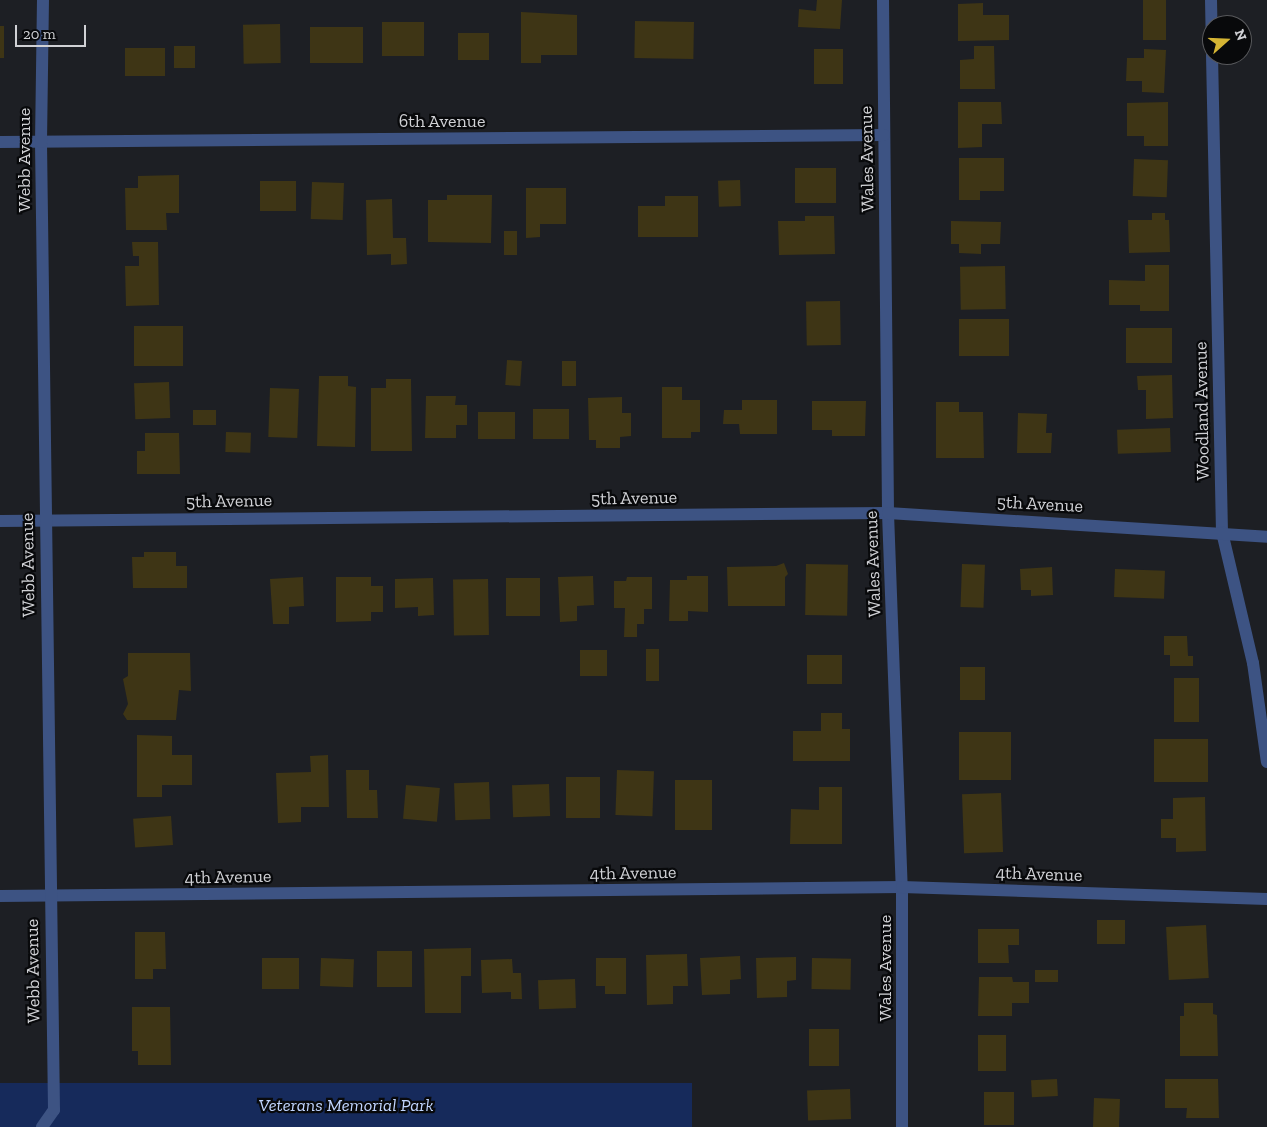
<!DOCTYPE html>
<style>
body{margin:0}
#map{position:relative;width:1267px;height:1127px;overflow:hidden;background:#1d1f24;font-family:"Zilla Slab",serif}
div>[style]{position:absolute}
.green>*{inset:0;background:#162a5b;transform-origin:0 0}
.building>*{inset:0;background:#3e3515;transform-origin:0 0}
.minor>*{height:12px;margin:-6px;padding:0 6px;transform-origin:6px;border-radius:6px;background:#3d5383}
span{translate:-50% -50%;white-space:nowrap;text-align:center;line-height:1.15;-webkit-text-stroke:4.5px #08090b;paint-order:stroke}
.street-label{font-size:18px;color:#d0d1d5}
.park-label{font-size:18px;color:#c1d5ff;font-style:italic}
.north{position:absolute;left:1202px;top:15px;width:50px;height:50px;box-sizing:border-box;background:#08090b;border:1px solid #58595c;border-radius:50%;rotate:70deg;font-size:14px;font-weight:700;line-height:20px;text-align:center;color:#d0d1d5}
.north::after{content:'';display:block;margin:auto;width:18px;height:22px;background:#d5b534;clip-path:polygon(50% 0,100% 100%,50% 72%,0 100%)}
.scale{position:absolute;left:15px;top:25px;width:71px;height:22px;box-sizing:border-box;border:2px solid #d0d1d5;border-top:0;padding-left:6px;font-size:15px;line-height:18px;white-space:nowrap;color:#d0d1d5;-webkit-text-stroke:4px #08090b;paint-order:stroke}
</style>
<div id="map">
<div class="green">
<div style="left:0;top:1083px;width:692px;height:44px"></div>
</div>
<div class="building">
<div style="clip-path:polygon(817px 0,842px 0,840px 29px,798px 27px,799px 9px,816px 11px)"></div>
<div style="left:1143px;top:0;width:23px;height:40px"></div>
<div style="clip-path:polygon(983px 3px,983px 15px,1009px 15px,1009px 40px,958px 41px,958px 4px)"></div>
<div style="clip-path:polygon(521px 12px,577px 15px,577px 55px,541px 55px,541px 63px,521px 63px)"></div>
<div style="left:635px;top:21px;width:59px;height:37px;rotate:1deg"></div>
<div style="left:382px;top:22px;width:42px;height:34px"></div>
<div style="left:280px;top:24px;width:39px;height:37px;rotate:89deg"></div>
<div style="left:0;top:26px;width:4px;height:32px"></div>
<div style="left:363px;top:27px;width:36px;height:53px;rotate:90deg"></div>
<div style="left:458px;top:33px;width:31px;height:27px"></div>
<div style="left:174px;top:46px;width:21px;height:22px"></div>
<div style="clip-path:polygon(974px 46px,994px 46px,995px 89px,960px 89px,960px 60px,974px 59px)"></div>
<div style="left:125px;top:48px;width:40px;height:28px"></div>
<div style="left:814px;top:49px;width:29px;height:35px"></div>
<div style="clip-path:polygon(1144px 49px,1166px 50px,1164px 93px,1142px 92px,1142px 81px,1126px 81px,1127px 58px,1144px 58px)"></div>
<div style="clip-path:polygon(958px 102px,1001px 102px,1002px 124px,982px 124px,982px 147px,958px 148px)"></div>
<div style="clip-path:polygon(1168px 102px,1168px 146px,1144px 146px,1144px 136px,1127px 136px,1127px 103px)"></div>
<div style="clip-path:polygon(959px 158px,1004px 158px,1004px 191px,980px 191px,980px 200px,959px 200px)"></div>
<div style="left:1134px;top:159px;width:34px;height:37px;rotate:2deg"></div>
<div style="left:795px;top:168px;width:41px;height:35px"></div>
<div style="clip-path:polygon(179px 175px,179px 213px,166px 213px,167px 230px,126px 230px,125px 188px,138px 188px,138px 176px)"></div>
<div style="left:740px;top:180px;width:26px;height:22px;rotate:88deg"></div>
<div style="left:260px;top:181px;width:36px;height:30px"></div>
<div style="left:312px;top:182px;width:32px;height:37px;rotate:2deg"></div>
<div style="clip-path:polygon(526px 188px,566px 188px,566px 224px,540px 224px,540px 237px,526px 238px)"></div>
<div style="clip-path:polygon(447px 195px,492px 195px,491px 243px,428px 242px,428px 200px,447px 200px)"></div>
<div style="clip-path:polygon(665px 196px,698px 196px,698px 237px,638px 237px,638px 206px,665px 206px)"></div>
<div style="clip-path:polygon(392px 199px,393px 238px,406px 238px,407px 264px,391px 265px,391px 254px,367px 255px,366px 200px)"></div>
<div style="clip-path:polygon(1152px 213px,1165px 213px,1165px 220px,1169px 220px,1170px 252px,1129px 253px,1128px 220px,1152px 220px)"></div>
<div style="clip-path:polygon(805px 216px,834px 216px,835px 254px,779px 255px,778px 221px,805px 221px)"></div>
<div style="clip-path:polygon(951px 221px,1001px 222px,1000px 244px,981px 244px,981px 254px,959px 253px,959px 244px,951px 244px)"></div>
<div style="left:504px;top:231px;width:13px;height:24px"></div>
<div style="clip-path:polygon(132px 242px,158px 242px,159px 305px,126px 306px,125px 266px,139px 266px,139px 256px,133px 256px)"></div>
<div style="clip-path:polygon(1145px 265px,1169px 265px,1169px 311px,1140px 311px,1140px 305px,1109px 305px,1109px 280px,1145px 281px)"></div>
<div style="left:1005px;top:266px;width:43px;height:45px;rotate:89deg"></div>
<div style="left:840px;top:301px;width:44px;height:34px;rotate:89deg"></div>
<div style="left:959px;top:319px;width:50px;height:37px"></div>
<div style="left:134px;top:326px;width:49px;height:40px"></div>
<div style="left:1126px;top:328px;width:46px;height:35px"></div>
<div style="left:507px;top:360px;width:15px;height:25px;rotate:4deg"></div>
<div style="left:562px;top:361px;width:14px;height:25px"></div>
<div style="clip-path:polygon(1172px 375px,1173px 418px,1146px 419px,1146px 390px,1138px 390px,1137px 376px)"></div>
<div style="clip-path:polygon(319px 376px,348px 376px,348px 386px,356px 387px,355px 447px,317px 446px)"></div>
<div style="clip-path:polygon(386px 379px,411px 379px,412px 451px,371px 451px,371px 388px,386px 388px)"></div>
<div style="left:169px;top:382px;width:36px;height:35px;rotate:88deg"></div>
<div style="clip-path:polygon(662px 387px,682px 387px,682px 400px,700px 400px,700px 432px,691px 432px,691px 438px,662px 438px)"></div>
<div style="left:270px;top:388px;width:29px;height:49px;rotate:2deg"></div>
<div style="clip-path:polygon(426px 396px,456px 396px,455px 405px,467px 405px,467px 425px,456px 425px,456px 438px,425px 438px)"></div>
<div style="clip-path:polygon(622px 397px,622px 413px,631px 413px,631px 436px,620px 437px,620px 448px,596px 448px,596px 440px,589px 440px,588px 398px)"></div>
<div style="clip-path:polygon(742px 400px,777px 400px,777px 434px,740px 434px,739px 424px,723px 424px,724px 410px,742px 410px)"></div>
<div style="clip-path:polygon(812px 401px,866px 401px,865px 436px,832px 436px,832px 430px,812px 430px)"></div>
<div style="clip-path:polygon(936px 402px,959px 402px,959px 412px,983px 412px,984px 458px,936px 458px)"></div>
<div style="left:569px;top:409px;width:30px;height:36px;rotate:90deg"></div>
<div style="left:193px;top:410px;width:23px;height:15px"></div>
<div style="left:478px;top:412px;width:37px;height:27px"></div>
<div style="clip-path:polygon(1018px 413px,1047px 414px,1046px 433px,1052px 433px,1051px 453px,1017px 453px)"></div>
<div style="left:1170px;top:428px;width:24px;height:53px;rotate:88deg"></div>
<div style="left:226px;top:432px;width:25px;height:20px;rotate:2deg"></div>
<div style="clip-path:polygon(145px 433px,179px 433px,180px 474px,137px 474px,137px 451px,145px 451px)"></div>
<div style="clip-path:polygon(144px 552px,176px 552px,176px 566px,187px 566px,187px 588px,133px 588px,132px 557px,144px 557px)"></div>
<div style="clip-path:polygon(784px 563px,788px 574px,785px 577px,785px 606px,728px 606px,727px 567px,776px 566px)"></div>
<div style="left:806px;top:564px;width:42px;height:51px;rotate:1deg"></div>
<div style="left:962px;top:564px;width:23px;height:43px;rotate:2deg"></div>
<div style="clip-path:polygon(1052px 567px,1053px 595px,1031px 596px,1031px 590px,1021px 590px,1020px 569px)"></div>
<div style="left:1115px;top:569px;width:50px;height:28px;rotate:2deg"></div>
<div style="clip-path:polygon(593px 576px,594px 605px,577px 606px,577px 621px,560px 622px,558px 577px)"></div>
<div style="clip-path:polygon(687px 576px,708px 576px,708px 612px,688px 611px,688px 621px,669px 621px,670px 580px,687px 580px)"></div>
<div style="clip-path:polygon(303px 577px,304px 606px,289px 607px,289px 624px,273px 624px,270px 579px)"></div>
<div style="clip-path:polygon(336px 577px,371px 577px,371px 586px,383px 586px,383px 612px,371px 612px,371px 621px,336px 622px)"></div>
<div style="clip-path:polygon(627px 577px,652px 577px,652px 609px,644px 609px,644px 624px,637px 624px,637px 637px,624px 637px,625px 608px,614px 608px,614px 581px,626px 581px)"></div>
<div style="clip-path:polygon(433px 578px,434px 615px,418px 616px,418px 607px,395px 608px,395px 579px)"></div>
<div style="left:506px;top:578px;width:34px;height:38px"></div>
<div style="left:488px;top:579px;width:56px;height:35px;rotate:89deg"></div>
<div style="clip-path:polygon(1164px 636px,1187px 636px,1188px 656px,1193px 656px,1193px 666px,1170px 666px,1170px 655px,1164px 655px)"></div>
<div style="left:646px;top:649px;width:13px;height:32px"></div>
<div style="left:580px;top:650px;width:27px;height:26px"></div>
<div style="clip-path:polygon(128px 653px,190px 653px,191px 691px,179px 690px,176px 720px,127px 720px,123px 714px,128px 704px,123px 679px,128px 676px)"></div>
<div style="left:807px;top:655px;width:35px;height:29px"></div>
<div style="left:985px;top:667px;width:33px;height:25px;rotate:90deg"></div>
<div style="left:1174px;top:678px;width:25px;height:44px"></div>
<div style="clip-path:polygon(821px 713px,842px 713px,842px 729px,850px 729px,850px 761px,793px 761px,793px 731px,821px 731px)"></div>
<div style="left:959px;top:732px;width:52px;height:48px"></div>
<div style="clip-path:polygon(137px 735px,172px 736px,172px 755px,192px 755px,192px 785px,162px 785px,162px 797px,137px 797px)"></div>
<div style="left:1154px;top:739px;width:54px;height:43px"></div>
<div style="clip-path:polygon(328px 755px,329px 807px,301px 807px,301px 822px,278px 823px,276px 773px,311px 772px,310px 756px)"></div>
<div style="clip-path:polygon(346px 770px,369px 770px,369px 790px,377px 790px,378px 818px,347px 818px)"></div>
<div style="left:617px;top:770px;width:37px;height:45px;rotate:2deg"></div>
<div style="left:566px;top:777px;width:34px;height:41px"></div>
<div style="left:675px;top:780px;width:37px;height:50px"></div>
<div style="left:489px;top:782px;width:37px;height:35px;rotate:88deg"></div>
<div style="left:549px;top:784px;width:32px;height:37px;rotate:88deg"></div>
<div style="left:406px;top:785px;width:34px;height:34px;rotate:5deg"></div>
<div style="clip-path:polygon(819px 787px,842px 787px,842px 844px,790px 844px,791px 809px,819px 810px)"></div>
<div style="left:1001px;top:793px;width:59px;height:39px;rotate:88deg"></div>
<div style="clip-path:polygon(1205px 797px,1206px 851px,1176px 852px,1176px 838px,1161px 838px,1161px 819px,1173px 819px,1173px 798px)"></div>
<div style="left:171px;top:816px;width:29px;height:38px;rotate:86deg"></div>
<div style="left:1097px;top:920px;width:28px;height:24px"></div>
<div style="left:1206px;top:925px;width:53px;height:40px;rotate:87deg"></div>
<div style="clip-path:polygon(978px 929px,1019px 929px,1019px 945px,1008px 945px,1009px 963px,978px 963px)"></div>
<div style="clip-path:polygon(135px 932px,165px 932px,166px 969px,153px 969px,153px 979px,135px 979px)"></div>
<div style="clip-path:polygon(471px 948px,471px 976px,461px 976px,461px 1013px,425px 1013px,424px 949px)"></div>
<div style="left:377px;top:951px;width:35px;height:36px"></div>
<div style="clip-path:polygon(687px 954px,688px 986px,673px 986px,673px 1004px,647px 1005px,646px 955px)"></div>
<div style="clip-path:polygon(740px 956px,741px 979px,730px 980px,730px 994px,702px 995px,700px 958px)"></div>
<div style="clip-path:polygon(796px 957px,796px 980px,787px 981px,787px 997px,757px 998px,756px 958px)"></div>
<div style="left:262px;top:958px;width:37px;height:31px"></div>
<div style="left:321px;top:958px;width:33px;height:28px;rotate:2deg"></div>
<div style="clip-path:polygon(596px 958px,626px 958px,626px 994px,605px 994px,605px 986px,596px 986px)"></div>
<div style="left:812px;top:958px;width:39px;height:31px;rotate:1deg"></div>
<div style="clip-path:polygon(512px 959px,513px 973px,521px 973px,522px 999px,511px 999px,511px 992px,482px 993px,481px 960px)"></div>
<div style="left:1035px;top:970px;width:23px;height:12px"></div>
<div style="clip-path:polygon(979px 977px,1012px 977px,1013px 982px,1029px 982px,1029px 1003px,1012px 1003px,1012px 1016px,978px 1016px)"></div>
<div style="left:575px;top:979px;width:29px;height:37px;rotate:88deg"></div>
<div style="clip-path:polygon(1184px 1003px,1213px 1003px,1213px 1014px,1217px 1015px,1218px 1056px,1180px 1056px,1180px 1016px,1184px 1016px)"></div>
<div style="clip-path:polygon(132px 1007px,170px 1007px,171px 1065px,138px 1065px,138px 1051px,132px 1051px)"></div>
<div style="left:839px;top:1029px;width:37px;height:30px;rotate:90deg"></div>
<div style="left:978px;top:1035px;width:28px;height:36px"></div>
<div style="left:1057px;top:1079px;width:17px;height:26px;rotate:87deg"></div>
<div style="clip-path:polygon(1165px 1079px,1218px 1079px,1219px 1118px,1186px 1118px,1187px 1108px,1165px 1108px)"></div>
<div style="left:850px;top:1089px;width:30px;height:43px;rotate:88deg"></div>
<div style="left:1014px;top:1092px;width:33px;height:30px;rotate:90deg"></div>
<div style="left:1094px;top:1098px;width:26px;height:29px;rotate:2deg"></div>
</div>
<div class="minor">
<div style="left:883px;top:0;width:513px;rotate:89.44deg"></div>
<div style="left:888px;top:513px;width:374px;rotate:87.9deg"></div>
<div style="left:902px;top:887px;width:240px;rotate:90deg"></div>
<div style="left:1211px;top:0;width:50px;rotate:88.9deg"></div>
<div style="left:1212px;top:55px;width:477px;rotate:88.8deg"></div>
<div style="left:1222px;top:532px;width:135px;rotate:76.7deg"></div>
<div style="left:1253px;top:663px;width:100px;rotate:82deg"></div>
<div style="left:0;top:142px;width:884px;rotate:-0.45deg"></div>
<div style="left:0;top:521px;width:888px;rotate:-0.52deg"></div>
<div style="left:888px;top:513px;width:380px;rotate:3.6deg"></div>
<div style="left:0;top:896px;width:902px;rotate:-0.57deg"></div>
<div style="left:902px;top:887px;width:365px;rotate:1.9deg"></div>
<div style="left:42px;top:1127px;width:21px;rotate:-55deg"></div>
<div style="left:54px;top:1110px;width:968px;rotate:-90.77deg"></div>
<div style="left:41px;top:142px;width:142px;rotate:-89.2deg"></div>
</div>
<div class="street-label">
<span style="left:442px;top:121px">6th Avenue</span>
<span style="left:867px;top:159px;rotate:-91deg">Wales Avenue</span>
<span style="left:24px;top:160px;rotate:-90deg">Webb Avenue</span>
<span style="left:1202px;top:411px;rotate:-91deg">Woodland Avenue</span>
<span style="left:634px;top:498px;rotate:-1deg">5th Avenue</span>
<span style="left:229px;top:501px;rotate:-1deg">5th Avenue</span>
<span style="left:1040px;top:504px;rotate:3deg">5th Avenue</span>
<span style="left:873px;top:564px;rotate:-92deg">Wales Avenue</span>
<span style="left:28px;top:565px;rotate:-91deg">Webb Avenue</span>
<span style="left:633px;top:873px;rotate:-1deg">4th Avenue</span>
<span style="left:1039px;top:874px;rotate:2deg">4th Avenue</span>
<span style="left:228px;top:877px;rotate:-1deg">4th Avenue</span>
<span style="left:885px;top:968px;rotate:-90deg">Wales Avenue</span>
<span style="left:33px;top:971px;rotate:-91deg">Webb Avenue</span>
</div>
<div class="park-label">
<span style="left:346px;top:1105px">Veterans Memorial Park</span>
</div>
<div class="north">N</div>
<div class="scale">20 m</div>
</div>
